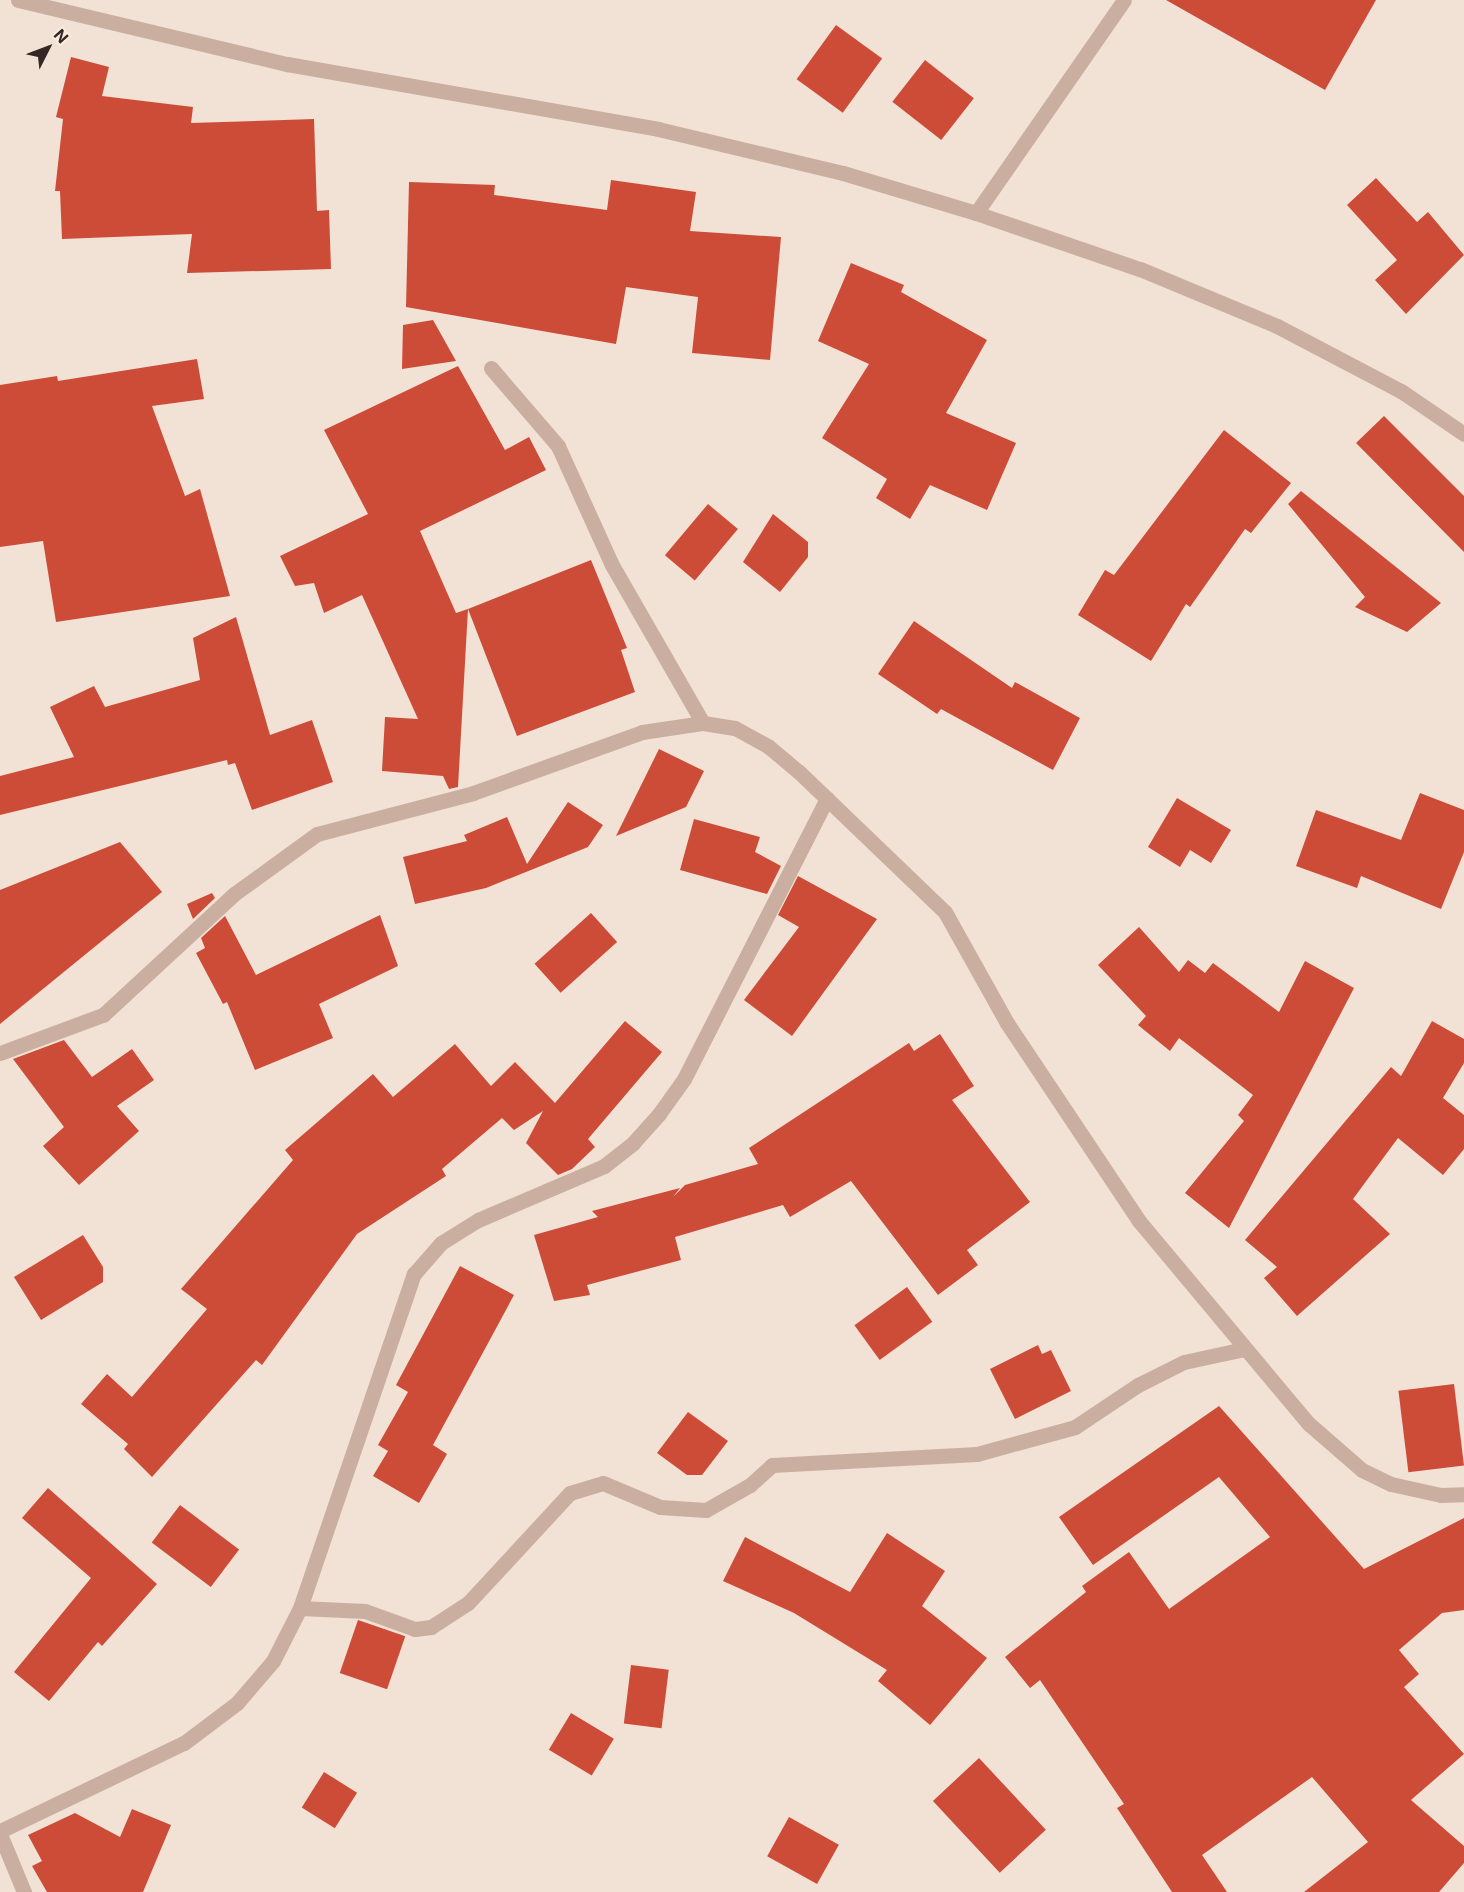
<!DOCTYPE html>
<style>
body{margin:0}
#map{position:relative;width:1464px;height:1892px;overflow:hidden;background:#f2e1d5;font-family:Inter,sans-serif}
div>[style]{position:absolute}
.building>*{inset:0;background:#cd4c38;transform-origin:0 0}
.minor>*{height:15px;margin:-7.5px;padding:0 7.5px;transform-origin:7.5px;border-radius:7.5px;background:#caafa1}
.tertiary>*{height:15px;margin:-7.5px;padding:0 7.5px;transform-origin:7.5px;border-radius:7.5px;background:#caafa1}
span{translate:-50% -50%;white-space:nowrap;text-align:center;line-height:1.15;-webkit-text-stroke:4.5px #faece1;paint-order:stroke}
.north{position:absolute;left:18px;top:18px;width:60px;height:60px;-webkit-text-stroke:4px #faece1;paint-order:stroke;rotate:48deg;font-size:16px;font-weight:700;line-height:24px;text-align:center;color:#342724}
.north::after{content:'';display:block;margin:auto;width:21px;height:27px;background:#342724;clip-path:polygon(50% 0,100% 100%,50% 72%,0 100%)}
</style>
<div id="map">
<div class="building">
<div style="clip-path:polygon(1166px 0,1376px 0,1325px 90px)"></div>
<div style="left:836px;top:25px;width:57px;height:67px;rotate:36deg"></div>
<div style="clip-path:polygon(71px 57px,109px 67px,102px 96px,193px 107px,191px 123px,314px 119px,317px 211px,329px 210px,331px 269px,187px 273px,192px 234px,62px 239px,60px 191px,55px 191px,63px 119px,56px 117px)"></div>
<div style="left:925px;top:60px;width:62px;height:53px;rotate:38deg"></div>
<div style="clip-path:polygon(1376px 178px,1417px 222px,1428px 212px,1464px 255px,1406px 314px,1375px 280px,1397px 260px,1347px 205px)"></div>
<div style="clip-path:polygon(611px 180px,696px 192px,690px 231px,781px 237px,770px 360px,692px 353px,698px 297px,626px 287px,616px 344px,406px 307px,409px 182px,495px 185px,494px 195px,607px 210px)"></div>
<div style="clip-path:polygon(851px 263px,904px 285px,901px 292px,987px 340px,946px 413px,1016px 443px,987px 510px,930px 485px,910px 519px,876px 498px,887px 479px,822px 438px,869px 364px,818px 341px)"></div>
<div style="clip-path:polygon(433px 320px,456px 361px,402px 369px,403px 325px)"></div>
<div style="clip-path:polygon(197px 359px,204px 399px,152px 406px,185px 496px,200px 489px,230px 596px,56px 622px,43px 541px,0 547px,0 385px,57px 376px,58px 381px)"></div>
<div style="clip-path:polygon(458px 366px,505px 450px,529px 437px,546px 470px,420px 531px,456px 613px,468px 609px,458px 787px,449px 789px,443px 776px,382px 771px,385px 717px,418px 719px,362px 595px,324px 613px,314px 583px,295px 586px,280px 556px,368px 514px,324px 430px)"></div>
<div style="clip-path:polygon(1384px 416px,1464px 496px,1464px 552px,1356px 443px)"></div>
<div style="clip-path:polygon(1224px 430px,1291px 483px,1251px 533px,1245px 529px,1190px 607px,1186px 604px,1151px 661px,1078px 615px,1105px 570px,1114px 575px)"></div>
<div style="clip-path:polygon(1301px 491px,1441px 603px,1407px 632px,1355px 607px,1365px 597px,1288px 504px)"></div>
<div style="left:708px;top:504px;width:39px;height:67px;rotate:40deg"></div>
<div style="clip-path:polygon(773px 514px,808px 542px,808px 557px,780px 592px,743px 562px)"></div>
<div style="clip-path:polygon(591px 560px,627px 648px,621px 650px,635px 692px,517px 736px,468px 609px)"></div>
<div style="clip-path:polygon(236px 617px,270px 735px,312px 720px,333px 782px,252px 810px,235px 763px,228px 765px,227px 760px,0 815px,0 776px,74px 757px,50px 707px,94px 686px,105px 707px,200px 680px,193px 638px)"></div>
<div style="clip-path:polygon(914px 621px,1012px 688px,1015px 682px,1080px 718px,1053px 770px,941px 709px,937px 714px,878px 674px)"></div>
<div style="clip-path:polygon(659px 749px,704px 771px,686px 807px,616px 836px)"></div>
<div style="clip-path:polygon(1420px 793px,1464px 810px,1464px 852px,1441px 909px,1361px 876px,1357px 888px,1296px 866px,1316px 810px,1401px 840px)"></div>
<div style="clip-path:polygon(1177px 798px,1231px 830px,1211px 863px,1190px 850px,1180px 867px,1148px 847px)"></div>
<div style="clip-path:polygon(568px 802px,603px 825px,588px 847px,486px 888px,415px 904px,403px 857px,467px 841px,464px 835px,507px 817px,527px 864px)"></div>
<div style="clip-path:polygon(694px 819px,760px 837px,755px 852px,781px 866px,767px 894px,680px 870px)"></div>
<div style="clip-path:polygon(120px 842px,162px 892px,0 1024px,0 890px)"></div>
<div style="clip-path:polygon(798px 876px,877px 919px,792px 1036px,744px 1000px,799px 927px,778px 915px)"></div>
<div style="clip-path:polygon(212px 893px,215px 898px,193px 919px,187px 904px)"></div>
<div style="left:591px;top:913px;width:39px;height:76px;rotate:48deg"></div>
<div style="clip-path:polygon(380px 915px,398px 966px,319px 1004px,333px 1038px,255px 1070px,227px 1002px,223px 1004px,196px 953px,205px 948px,201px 938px,225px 916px,256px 975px)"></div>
<div style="clip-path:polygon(1139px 927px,1179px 972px,1188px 960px,1205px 973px,1213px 963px,1279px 1012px,1305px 961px,1354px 988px,1229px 1228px,1185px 1193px,1244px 1121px,1238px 1115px,1253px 1095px,1179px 1038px,1170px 1051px,1138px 1025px,1146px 1016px,1098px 965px)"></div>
<div style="clip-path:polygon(625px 1021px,662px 1052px,588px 1139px,595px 1147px,572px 1169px,558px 1175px,526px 1143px,543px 1111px,514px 1130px,502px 1118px,442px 1169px,446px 1176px,357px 1234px,262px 1365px,256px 1360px,152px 1477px,124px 1449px,128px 1444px,81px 1404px,107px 1374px,132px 1397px,207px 1309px,181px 1289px,293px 1160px,285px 1150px,373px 1074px,393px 1097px,455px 1044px,491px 1086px,515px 1062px,555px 1103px)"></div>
<div style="clip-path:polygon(1432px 1021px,1464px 1039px,1464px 1063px,1443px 1098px,1464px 1115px,1464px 1149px,1443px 1175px,1398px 1138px,1353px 1199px,1390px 1234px,1297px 1316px,1264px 1278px,1277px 1267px,1245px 1240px,1391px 1067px,1401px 1076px)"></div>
<div style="clip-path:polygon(940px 1034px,974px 1086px,952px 1100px,1030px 1202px,967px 1250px,978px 1265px,938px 1295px,851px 1181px,790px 1217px,783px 1205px,675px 1237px,681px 1260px,587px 1285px,590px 1295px,554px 1301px,534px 1235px,598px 1217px,592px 1211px,680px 1188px,673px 1197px,685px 1185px,758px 1164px,749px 1148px,909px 1043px,914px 1051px)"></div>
<div style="clip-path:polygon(64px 1040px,92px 1077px,132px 1049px,154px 1080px,117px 1106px,139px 1131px,79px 1185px,43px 1146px,64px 1127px,13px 1059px)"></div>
<div style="clip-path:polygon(83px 1235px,103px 1267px,103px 1282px,41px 1320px,14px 1277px)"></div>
<div style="clip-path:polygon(460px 1266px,514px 1295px,433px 1445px,447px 1454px,419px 1503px,373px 1476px,388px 1451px,378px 1445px,408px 1392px,396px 1385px)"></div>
<div style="left:907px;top:1287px;width:43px;height:65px;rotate:54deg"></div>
<div style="clip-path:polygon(1038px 1345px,1042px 1354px,1051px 1350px,1071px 1391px,1015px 1419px,990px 1369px)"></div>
<div style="left:1454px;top:1384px;width:82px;height:56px;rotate:83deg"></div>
<div style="clip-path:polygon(1219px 1406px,1364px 1569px,1464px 1518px,1464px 1610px,1442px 1613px,1399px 1650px,1419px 1674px,1404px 1687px,1464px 1754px,1411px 1800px,1464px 1846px,1464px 1863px,1439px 1892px,1304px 1892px,1368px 1842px,1312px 1777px,1202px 1855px,1227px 1892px,1172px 1892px,1117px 1808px,1124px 1804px,1040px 1680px,1030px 1688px,1005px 1657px,1086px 1592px,1082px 1586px,1129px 1552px,1169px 1609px,1270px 1537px,1219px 1477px,1093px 1565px,1059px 1517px)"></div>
<div style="clip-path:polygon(688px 1412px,728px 1441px,702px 1475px,687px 1475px,657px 1453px)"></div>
<div style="clip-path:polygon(48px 1488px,157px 1584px,102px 1646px,98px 1642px,49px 1701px,14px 1672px,91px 1578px,22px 1518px)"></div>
<div style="left:180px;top:1505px;width:74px;height:47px;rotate:37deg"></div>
<div style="clip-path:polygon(887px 1533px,945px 1571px,922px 1606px,987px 1658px,930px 1725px,878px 1681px,887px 1670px,794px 1613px,723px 1581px,745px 1537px,850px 1592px)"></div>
<div style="left:358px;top:1620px;width:50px;height:56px;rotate:19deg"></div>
<div style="left:631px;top:1665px;width:38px;height:59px;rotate:7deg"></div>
<div style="left:571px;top:1713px;width:50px;height:43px;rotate:31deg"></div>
<div style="left:979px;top:1758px;width:98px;height:63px;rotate:47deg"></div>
<div style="left:324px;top:1772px;width:39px;height:42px;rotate:32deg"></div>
<div style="clip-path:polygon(132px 1809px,171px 1825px,143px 1892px,47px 1892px,32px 1866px,42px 1861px,28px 1835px,75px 1813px,120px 1837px)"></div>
<div style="left:789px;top:1817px;width:57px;height:45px;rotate:29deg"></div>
</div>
<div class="minor">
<div style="left:18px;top:0;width:277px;rotate:13.4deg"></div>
<div style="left:287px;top:64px;width:377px;rotate:9.9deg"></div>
<div style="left:658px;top:129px;width:190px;rotate:13.4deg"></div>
<div style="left:843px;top:173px;width:139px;rotate:16.7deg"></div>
<div style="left:976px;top:213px;width:173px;rotate:18.9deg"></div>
<div style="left:1140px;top:269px;width:148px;rotate:22.6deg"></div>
<div style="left:1277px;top:326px;width:140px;rotate:27.7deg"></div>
<div style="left:1401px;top:391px;width:76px;rotate:34.3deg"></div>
<div style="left:976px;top:213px;width:259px;rotate:-55.2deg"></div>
<div style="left:491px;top:368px;width:103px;rotate:49.3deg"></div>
<div style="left:558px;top:446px;width:131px;rotate:65.6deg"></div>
<div style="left:612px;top:565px;width:182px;rotate:60.1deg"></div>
<div style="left:0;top:1053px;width:110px;rotate:-20.3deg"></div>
<div style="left:103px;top:1015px;width:178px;rotate:-42.7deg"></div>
<div style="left:234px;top:894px;width:102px;rotate:-35.9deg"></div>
<div style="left:317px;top:834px;width:161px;rotate:-14.7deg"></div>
<div style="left:473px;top:793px;width:180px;rotate:-19.8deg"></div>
<div style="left:642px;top:732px;width:62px;rotate:-8.4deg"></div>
<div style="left:703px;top:723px;width:32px;rotate:9deg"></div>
<div style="left:735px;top:728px;width:39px;rotate:29deg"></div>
<div style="left:769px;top:747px;width:39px;rotate:40deg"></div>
<div style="left:799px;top:772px;width:202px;rotate:43.8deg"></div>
<div style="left:945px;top:912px;width:127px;rotate:60.8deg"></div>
<div style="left:1007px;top:1023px;width:238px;rotate:56.3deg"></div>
<div style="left:1139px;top:1221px;width:265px;rotate:50.1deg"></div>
<div style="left:1309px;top:1424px;width:70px;rotate:41deg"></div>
<div style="left:1362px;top:1470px;width:32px;rotate:26deg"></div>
<div style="left:1391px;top:1484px;width:51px;rotate:12.4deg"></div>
<div style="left:1441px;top:1495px;width:23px;rotate:-2deg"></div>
<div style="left:300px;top:1608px;width:65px;rotate:2.6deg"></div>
<div style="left:365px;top:1611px;width:53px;rotate:19.8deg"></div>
<div style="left:415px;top:1629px;width:16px;rotate:-7deg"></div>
<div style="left:431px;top:1627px;width:44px;rotate:-33deg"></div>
<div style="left:468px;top:1603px;width:150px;rotate:-47.2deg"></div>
<div style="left:570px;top:1493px;width:34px;rotate:-17deg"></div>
<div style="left:603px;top:1483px;width:62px;rotate:22.8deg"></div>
<div style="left:660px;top:1507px;width:46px;rotate:3.7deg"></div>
<div style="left:706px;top:1510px;width:51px;rotate:-29.6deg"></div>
<div style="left:750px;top:1485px;width:30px;rotate:-42deg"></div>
<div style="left:772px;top:1465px;width:205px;rotate:-3.1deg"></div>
<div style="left:977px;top:1454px;width:102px;rotate:-15.4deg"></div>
<div style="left:1075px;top:1427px;width:76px;rotate:-33.7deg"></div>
<div style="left:1138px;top:1385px;width:51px;rotate:-26.6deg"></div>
<div style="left:1184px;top:1362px;width:61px;rotate:-12.2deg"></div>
<div style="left:0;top:1831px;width:204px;rotate:-25.6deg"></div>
<div style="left:184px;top:1743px;width:66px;rotate:-37deg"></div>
<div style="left:237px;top:1703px;width:55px;rotate:-49.4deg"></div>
<div style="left:273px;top:1661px;width:59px;rotate:-63deg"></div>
<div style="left:300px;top:1608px;width:353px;rotate:-71.2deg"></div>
<div style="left:414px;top:1274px;width:41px;rotate:-48.9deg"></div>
<div style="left:441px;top:1243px;width:44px;rotate:-31.9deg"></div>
<div style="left:478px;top:1220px;width:137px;rotate:-23.2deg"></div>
<div style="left:604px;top:1166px;width:37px;rotate:-38deg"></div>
<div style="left:633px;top:1143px;width:39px;rotate:-48deg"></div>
<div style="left:659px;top:1114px;width:43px;rotate:-54.5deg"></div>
<div style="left:684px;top:1079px;width:315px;rotate:-63deg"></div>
</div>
<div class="tertiary">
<div style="left:0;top:1834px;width:63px;rotate:67.5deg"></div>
</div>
<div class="north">N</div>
</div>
